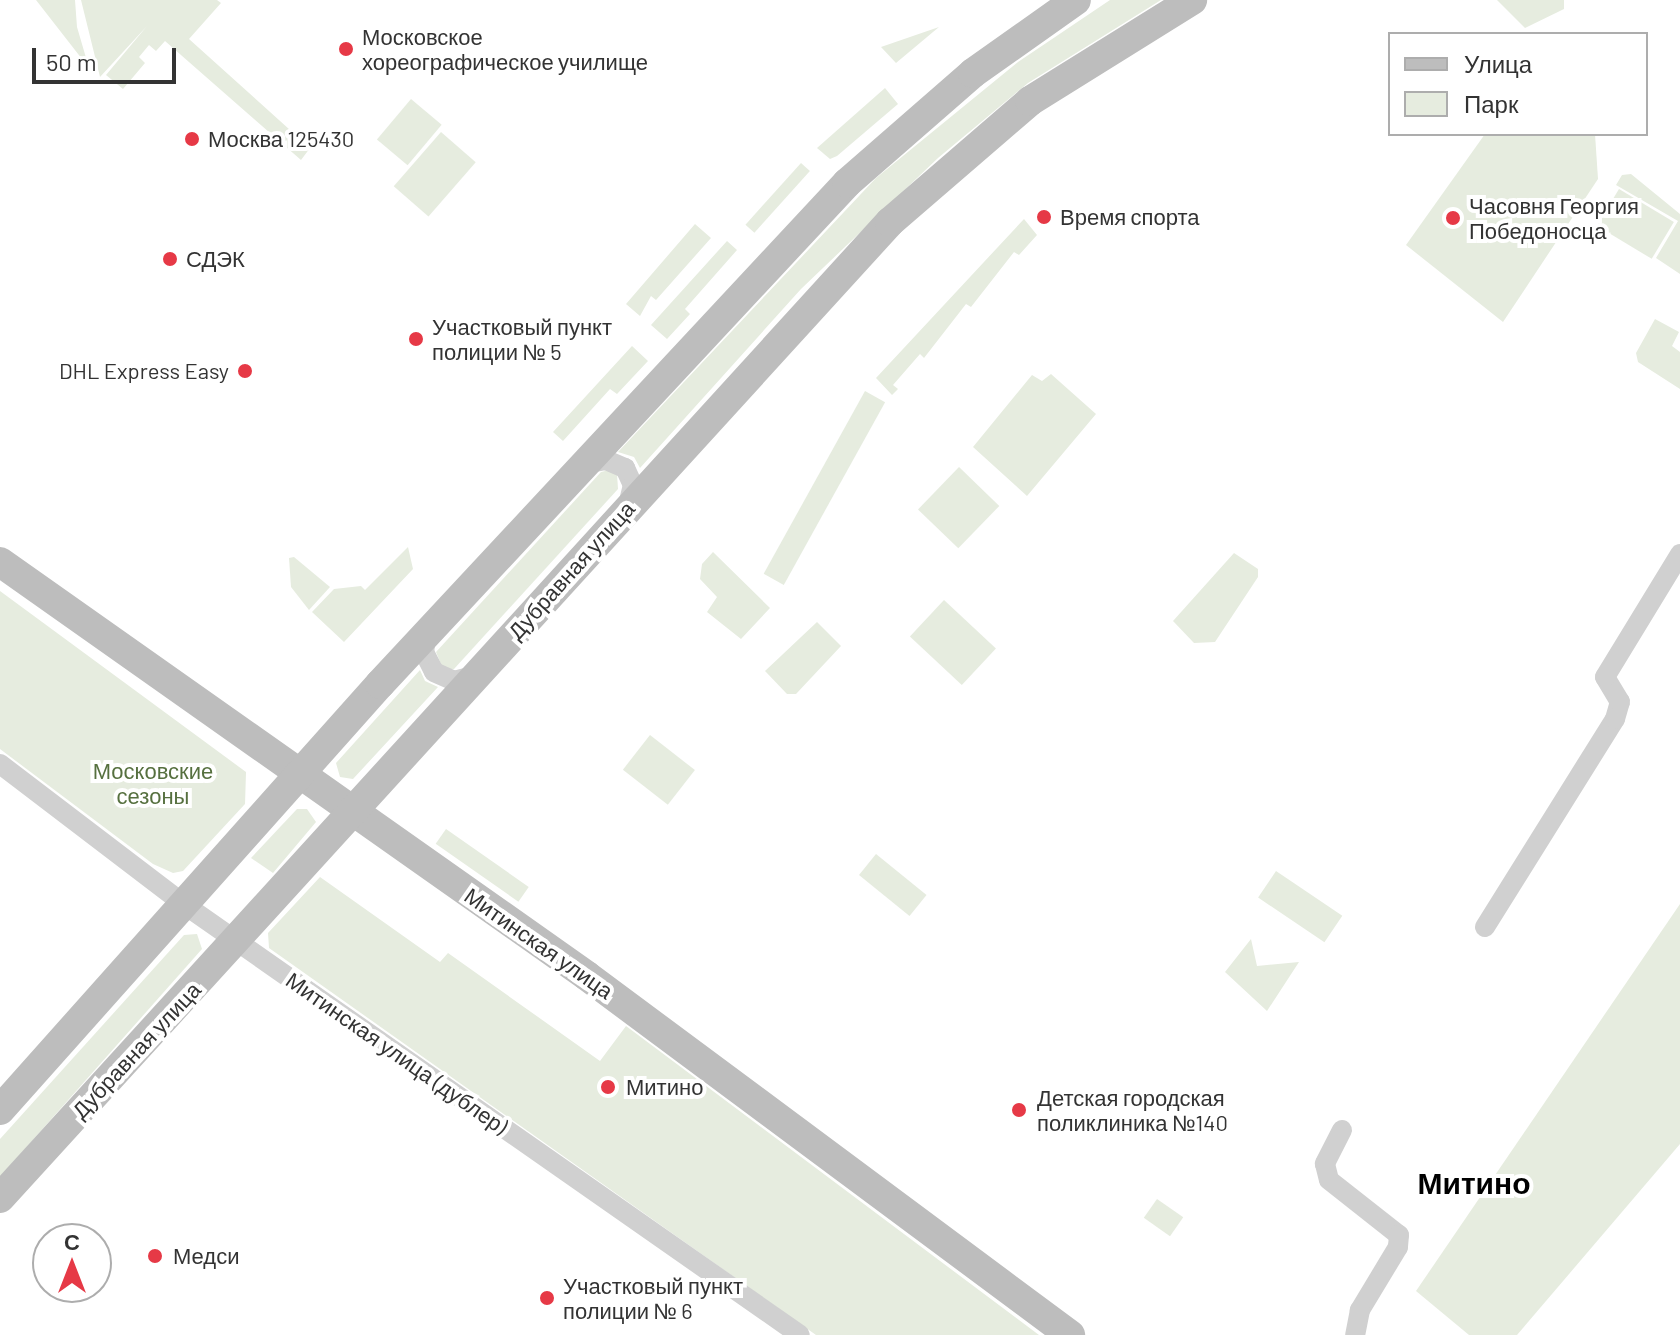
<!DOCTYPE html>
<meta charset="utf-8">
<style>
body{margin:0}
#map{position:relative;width:1680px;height:1335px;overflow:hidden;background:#fff;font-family:Barlow,sans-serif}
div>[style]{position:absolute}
.green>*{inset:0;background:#e6ecdf;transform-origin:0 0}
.minor>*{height:20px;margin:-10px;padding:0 10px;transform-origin:10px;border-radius:10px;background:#d0d0d0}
.secondary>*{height:30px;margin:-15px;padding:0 15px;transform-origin:15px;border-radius:15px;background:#bdbdbd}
.dots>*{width:22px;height:22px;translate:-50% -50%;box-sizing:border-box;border:4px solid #fff;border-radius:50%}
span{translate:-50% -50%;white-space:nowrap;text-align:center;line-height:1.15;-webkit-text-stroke:8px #fff;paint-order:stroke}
.poi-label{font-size:22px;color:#333}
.left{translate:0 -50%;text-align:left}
.right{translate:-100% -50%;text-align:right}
.street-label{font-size:22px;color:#333}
.park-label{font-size:22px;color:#56703f}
.district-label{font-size:30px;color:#000;font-weight:700}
.legend{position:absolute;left:1388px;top:32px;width:260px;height:104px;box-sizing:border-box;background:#fff;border:2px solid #adadad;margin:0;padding:10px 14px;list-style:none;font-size:24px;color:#333}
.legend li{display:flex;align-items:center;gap:16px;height:40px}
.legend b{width:40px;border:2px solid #adadad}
.north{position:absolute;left:32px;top:1223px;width:80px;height:80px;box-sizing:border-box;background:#fff;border:2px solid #adadad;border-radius:50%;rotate:0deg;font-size:22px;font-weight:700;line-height:32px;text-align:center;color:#333}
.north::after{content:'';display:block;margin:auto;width:28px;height:36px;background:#e63946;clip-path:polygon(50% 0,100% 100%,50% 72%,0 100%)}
.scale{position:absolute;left:32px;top:48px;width:144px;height:36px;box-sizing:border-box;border:4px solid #333;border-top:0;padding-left:10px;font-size:24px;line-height:28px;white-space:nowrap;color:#333;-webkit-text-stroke:6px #fff;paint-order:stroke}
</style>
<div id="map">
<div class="green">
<div style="clip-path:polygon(36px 0,75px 0,77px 27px,89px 68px)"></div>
<div style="clip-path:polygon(81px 0,217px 0,221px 3px,189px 39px,310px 148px,301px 160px,165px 41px,156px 51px,149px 45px,139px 57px,145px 63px,123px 89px,106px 75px,147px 26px,100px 77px)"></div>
<div style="clip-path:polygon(1110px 0,1161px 0,1028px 83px,938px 158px,801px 289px,640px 468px,634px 457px,618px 452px,876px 178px,1018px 62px)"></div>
<div style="clip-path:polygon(1497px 0,1564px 0,1564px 9px,1525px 28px)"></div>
<div style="clip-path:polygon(939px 27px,896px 63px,881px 47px)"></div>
<div style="clip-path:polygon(885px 88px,898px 104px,837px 156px,830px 159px,817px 148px)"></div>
<div style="left:411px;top:99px;width:40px;height:53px;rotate:40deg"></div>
<div style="left:441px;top:132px;width:46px;height:72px;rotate:41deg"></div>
<div style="clip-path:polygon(1485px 134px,1595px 134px,1598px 179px,1503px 322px,1406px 245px)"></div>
<div style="left:801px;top:163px;width:12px;height:83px;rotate:42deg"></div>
<div style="clip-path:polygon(1631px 174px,1680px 214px,1680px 274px,1656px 258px,1678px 221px,1616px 185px,1622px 175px)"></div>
<div style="left:1619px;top:189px;width:64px;height:43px;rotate:31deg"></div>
<div style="clip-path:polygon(1024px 219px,1037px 235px,1019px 255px,1014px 252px,971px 307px,966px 304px,924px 358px,920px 354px,893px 385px,898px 389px,892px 395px,876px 378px)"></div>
<div style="clip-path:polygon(695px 224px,711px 238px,656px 300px,651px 296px,640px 316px,626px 304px)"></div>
<div style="clip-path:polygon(727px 241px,737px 250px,685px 309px,690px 314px,667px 339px,651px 325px)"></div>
<div style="clip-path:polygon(1655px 319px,1679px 332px,1672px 346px,1680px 352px,1680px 389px,1638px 362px,1636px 353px)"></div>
<div style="clip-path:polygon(632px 346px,648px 361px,617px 394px,610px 389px,563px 441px,553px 432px)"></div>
<div style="clip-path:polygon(1051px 374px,1096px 414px,1027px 496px,973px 447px,1032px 375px,1042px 381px)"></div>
<div style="left:865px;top:391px;width:23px;height:209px;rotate:29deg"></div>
<div style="left:959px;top:467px;width:56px;height:59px;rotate:44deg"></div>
<div style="clip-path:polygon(609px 470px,617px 474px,618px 489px,454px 669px,443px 669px,436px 652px,601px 472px)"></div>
<div style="clip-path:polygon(408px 547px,413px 569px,344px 642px,312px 612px,334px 589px,361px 586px,365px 590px)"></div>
<div style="clip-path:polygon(713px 552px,770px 608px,741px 639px,707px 612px,717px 597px,700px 579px,702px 564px)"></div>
<div style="clip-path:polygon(1234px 553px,1258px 569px,1258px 577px,1215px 642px,1194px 643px,1173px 621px)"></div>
<div style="clip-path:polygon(294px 557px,330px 587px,309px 610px,291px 587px,289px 558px)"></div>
<div style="clip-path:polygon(0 591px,246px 772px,245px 804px,183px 871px,173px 873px,153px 864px,0 749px)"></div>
<div style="left:944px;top:600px;width:71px;height:50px;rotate:43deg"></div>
<div style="clip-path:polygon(817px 622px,841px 646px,796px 694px,787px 694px,765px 671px)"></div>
<div style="clip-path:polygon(420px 670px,425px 681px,438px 687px,353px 779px,340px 777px,336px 763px)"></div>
<div style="left:650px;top:735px;width:57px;height:44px;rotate:38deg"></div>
<div style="clip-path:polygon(297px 809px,307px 809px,316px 822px,273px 873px,251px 858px)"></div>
<div style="left:446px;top:829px;width:101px;height:18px;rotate:35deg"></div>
<div style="left:876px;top:854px;width:65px;height:27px;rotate:39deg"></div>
<div style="left:1276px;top:871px;width:80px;height:32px;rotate:34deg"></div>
<div style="clip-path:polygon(320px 877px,440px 962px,448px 953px,600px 1061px,626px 1026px,1039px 1335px,816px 1335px,269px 948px,268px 933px)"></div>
<div style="clip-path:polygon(1680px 904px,1680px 1144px,1517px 1335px,1469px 1335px,1416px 1291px)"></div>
<div style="clip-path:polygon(197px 934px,202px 949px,0 1177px,0 1139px,184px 935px)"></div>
<div style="clip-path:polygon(1251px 939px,1257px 966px,1299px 962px,1267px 1011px,1225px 972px)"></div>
<div style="left:1157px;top:1199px;width:32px;height:23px;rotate:35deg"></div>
</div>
<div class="minor">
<div style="left:585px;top:464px;width:21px;rotate:-11deg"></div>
<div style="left:606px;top:460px;width:21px;rotate:23deg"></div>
<div style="left:625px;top:468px;width:19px;rotate:65deg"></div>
<div style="left:633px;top:485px;width:21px;rotate:104deg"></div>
<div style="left:427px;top:633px;width:19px;rotate:99deg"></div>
<div style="left:424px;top:652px;width:22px;rotate:63deg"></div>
<div style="left:434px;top:672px;width:22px;rotate:24deg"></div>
<div style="left:454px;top:681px;width:23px;rotate:-15deg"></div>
<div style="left:0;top:764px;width:233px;rotate:37.3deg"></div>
<div style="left:185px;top:905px;width:750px;rotate:34.96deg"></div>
<div style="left:1485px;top:927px;width:245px;rotate:-58deg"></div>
<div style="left:1615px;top:719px;width:18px;rotate:-74deg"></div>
<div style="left:1620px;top:702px;width:29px;rotate:-121deg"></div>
<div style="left:1605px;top:677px;width:144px;rotate:-58.6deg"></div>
<div style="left:1342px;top:1130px;width:38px;rotate:117deg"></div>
<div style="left:1325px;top:1164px;width:16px;rotate:76deg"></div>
<div style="left:1329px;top:1180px;width:89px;rotate:38.2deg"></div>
<div style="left:1399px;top:1235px;width:12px;rotate:95deg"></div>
<div style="left:1398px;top:1247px;width:74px;rotate:121.1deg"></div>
<div style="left:1360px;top:1310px;width:25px;rotate:101deg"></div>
</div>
<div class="secondary">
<div style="left:0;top:562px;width:718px;rotate:35.19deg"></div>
<div style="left:587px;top:976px;width:602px;rotate:36.62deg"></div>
<div style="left:0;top:1110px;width:571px;rotate:-48.27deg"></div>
<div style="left:380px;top:684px;width:685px;rotate:-47.01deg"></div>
<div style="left:847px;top:183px;width:167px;rotate:-41.1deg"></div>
<div style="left:973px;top:73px;width:126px;rotate:-35.3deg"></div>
<div style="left:0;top:1198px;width:1321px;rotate:-47.64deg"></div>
<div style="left:890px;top:222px;width:185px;rotate:-40.8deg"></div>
<div style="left:1030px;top:101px;width:191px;rotate:-31.9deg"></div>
</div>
<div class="dots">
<div style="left:346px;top:49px;background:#e63946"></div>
<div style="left:192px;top:139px;background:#e63946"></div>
<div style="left:1044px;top:217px;background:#e63946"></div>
<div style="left:1453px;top:218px;background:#e63946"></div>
<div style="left:170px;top:259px;background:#e63946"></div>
<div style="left:416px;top:339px;background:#e63946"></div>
<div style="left:245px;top:371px;background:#e63946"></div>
<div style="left:608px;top:1087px;background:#e63946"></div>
<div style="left:1019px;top:1110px;background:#e63946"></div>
<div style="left:155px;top:1256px;background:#e63946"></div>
<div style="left:547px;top:1298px;background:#e63946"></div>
</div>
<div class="poi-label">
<span class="left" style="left:362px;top:49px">Московское<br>хореографическое училище</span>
<span class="left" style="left:208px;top:139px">Москва 125430</span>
<span class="left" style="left:1469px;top:218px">Часовня Георгия<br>Победоносца</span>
<span class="left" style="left:1060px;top:217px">Время спорта</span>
<span class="left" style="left:186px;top:259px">СДЭК</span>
<span class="left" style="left:432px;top:339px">Участковый пункт<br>полиции № 5</span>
<span class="right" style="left:229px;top:371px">DHL Express Easy</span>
<span class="left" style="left:626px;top:1087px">Митино</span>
<span class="left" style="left:1037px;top:1110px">Детская городская<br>поликлиника №140</span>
<span class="left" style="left:173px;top:1256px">Медси</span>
<span class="left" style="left:563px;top:1298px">Участковый пункт<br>полиции № 6</span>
</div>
<div class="street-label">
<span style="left:571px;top:570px;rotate:-48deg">Дубравная улица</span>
<span style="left:539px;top:943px;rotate:35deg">Митинская улица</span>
<span style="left:136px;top:1050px;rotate:-47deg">Дубравная улица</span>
<span style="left:397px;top:1053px;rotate:35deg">Митинская улица (дублер)</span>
</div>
<div class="park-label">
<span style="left:153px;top:783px">Московские<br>сезоны</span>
</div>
<div class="district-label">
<span style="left:1474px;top:1182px">Митино</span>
</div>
<ul class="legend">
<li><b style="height:10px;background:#bdbdbd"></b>Улица</li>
<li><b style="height:22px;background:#e6ecdf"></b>Парк</li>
</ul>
<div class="north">С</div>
<div class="scale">50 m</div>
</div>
